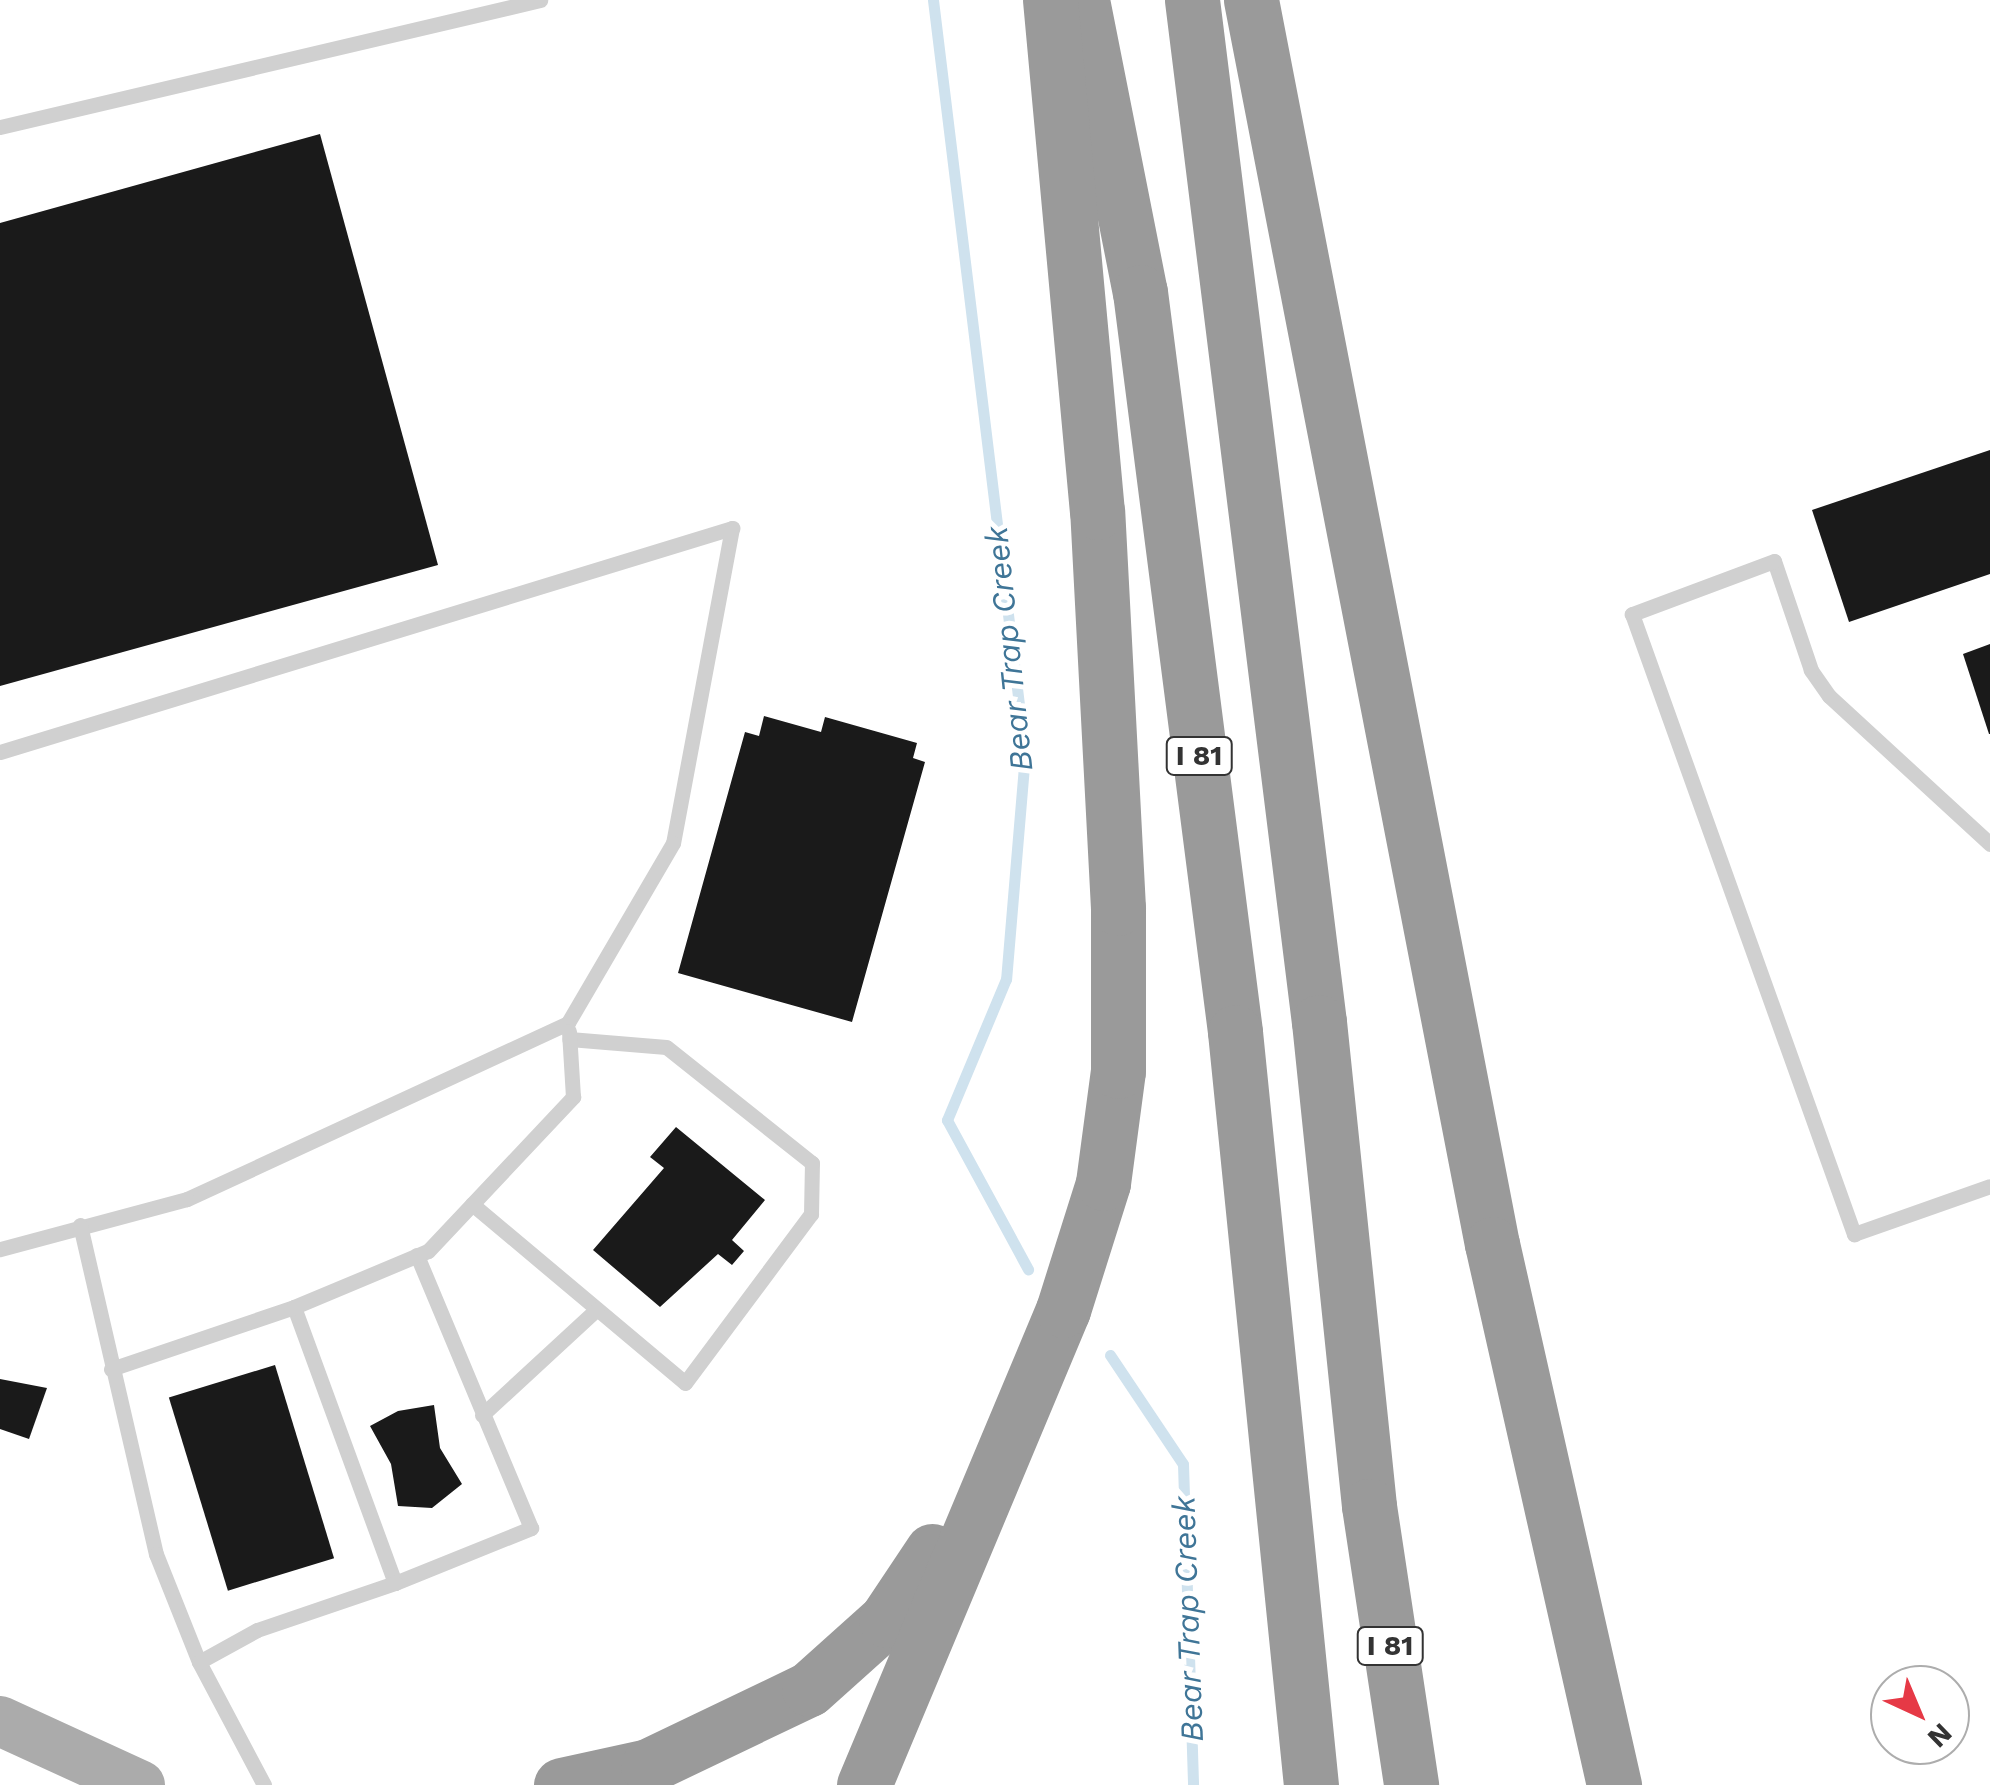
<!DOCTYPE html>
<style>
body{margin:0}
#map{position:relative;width:1990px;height:1785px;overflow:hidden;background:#fff;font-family:"Work Sans",sans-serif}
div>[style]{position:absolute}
.stream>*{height:11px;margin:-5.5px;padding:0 5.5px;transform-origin:5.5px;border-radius:5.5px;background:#cfe2ee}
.building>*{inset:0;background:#1a1a1a;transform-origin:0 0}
.service>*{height:15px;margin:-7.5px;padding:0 7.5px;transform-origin:7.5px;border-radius:7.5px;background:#d0d0d0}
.primary>*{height:50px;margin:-25px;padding:0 25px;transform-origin:25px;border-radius:25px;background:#ababab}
.motorway>*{height:55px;margin:-27.5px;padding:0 27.5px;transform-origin:27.5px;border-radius:27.5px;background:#9a9a9a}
span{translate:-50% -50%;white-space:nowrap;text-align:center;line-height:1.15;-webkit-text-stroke:10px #fff;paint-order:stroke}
.shield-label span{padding:2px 8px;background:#fff;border:2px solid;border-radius:8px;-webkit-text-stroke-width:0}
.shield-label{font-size:28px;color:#333;font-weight:700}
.water-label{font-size:32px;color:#3f7597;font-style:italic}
.north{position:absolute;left:1870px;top:1665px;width:100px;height:100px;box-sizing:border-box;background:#fff;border:2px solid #adadad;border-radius:50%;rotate:136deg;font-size:28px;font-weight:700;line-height:40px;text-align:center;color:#333}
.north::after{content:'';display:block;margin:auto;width:35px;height:45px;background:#e63946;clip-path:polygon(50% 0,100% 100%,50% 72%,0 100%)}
</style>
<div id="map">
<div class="stream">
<div style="left:933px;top:0;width:760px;rotate:83.04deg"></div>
<div style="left:1025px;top:754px;width:226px;rotate:94.8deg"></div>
<div style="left:1006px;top:979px;width:153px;rotate:112.7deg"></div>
<div style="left:947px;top:1120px;width:170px;rotate:61.5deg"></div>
<div style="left:1110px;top:1355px;width:131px;rotate:56.2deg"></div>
<div style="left:1183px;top:1464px;width:321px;rotate:88.2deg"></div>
</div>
<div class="building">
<div style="clip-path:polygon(320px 134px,438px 565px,0 686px,0 223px)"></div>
<div style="clip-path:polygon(1990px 450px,1990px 574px,1849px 622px,1812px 510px)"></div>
<div style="clip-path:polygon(1990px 644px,1990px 734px,1989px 734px,1963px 654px)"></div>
<div style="clip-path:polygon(764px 716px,821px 732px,825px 717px,917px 743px,913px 758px,925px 762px,852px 1022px,678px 973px,745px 732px,759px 736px)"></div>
<div style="clip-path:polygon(676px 1127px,765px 1200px,732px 1240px,744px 1251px,732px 1265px,718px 1254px,660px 1307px,593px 1250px,664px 1168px,650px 1157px)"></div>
<div style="left:275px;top:1365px;width:202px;height:111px;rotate:73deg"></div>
<div style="clip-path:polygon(0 1379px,47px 1388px,29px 1439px,0 1429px)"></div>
<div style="clip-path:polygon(434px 1405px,440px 1448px,462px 1484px,432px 1508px,398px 1506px,391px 1464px,370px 1426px,398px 1411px)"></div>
</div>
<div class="service">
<div style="left:0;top:127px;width:555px;rotate:-13.23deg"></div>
<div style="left:0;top:752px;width:766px;rotate:-17.01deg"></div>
<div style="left:732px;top:528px;width:320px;rotate:100.6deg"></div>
<div style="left:673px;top:843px;width:208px;rotate:120.3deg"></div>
<div style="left:568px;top:1023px;width:420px;rotate:155.2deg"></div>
<div style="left:187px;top:1199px;width:194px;rotate:165deg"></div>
<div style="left:1990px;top:844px;width:219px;rotate:-137.4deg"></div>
<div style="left:1829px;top:696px;width:32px;rotate:-125deg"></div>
<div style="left:1811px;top:670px;width:115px;rotate:-108.7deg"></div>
<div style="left:1774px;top:561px;width:152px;rotate:159.5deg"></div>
<div style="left:1632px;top:614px;width:659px;rotate:70.3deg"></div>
<div style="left:1854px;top:1234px;width:144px;rotate:-19.4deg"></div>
<div style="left:472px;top:1204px;width:278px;rotate:40deg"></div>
<div style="left:685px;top:1383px;width:211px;rotate:-53.3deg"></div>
<div style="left:811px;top:1214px;width:51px;rotate:-88.9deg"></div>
<div style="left:812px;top:1163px;width:186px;rotate:-141.5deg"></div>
<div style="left:666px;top:1047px;width:97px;rotate:-175.3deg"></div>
<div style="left:80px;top:1225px;width:338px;rotate:77deg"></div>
<div style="left:156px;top:1554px;width:116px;rotate:68.3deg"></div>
<div style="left:199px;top:1662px;width:139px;rotate:62.1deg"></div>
<div style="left:294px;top:1307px;width:294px;rotate:69.9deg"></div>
<div style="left:395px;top:1583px;width:147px;rotate:-22deg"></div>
<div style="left:531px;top:1528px;width:296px;rotate:-112.7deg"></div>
<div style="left:111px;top:1369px;width:193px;rotate:-18.7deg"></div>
<div style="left:294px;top:1307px;width:145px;rotate:-22.7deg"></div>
<div style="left:428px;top:1251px;width:212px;rotate:-46.7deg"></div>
<div style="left:573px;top:1097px;width:66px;rotate:-93.5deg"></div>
<div style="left:482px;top:1415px;width:156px;rotate:-42.7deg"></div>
<div style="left:199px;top:1662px;width:66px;rotate:-28.9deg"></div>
<div style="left:257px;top:1630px;width:146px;rotate:-18.8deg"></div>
</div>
<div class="primary">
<div style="left:0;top:1721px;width:154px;rotate:24.6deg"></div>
</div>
<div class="motorway">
<div style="left:1082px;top:0;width:298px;rotate:78.8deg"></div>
<div style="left:1140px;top:292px;width:746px;rotate:82.68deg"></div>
<div style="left:1235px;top:1032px;width:757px;rotate:84.24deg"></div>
<div style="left:1192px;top:0;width:1030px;rotate:82.92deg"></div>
<div style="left:1319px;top:1022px;width:487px;rotate:84.1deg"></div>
<div style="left:1369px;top:1506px;width:282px;rotate:81.4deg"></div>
<div style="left:1251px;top:0;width:1267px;rotate:79.04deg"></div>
<div style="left:1492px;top:1244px;width:555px;rotate:77.29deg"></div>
<div style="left:561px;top:1785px;width:89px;rotate:-12.3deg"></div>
<div style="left:648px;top:1766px;width:178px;rotate:-25.6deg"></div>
<div style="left:809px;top:1689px;width:103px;rotate:-41.9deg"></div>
<div style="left:886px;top:1620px;width:83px;rotate:-56.3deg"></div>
<div style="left:864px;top:1785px;width:515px;rotate:-67.27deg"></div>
<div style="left:1063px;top:1310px;width:133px;rotate:-72.5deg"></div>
<div style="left:1103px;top:1183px;width:113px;rotate:-82.4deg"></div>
<div style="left:1118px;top:1071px;width:163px;rotate:-90deg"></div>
<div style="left:1118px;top:908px;width:397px;rotate:-93deg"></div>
<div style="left:1097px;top:512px;width:514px;rotate:-95.24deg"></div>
</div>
<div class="shield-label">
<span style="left:1199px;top:756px">I 81</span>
<span style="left:1390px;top:1646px">I 81</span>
</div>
<div class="water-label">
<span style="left:1009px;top:649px;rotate:-96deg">Bear Trap Creek</span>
<span style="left:1188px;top:1619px;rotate:-92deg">Bear Trap Creek</span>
</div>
<div class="north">N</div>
</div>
